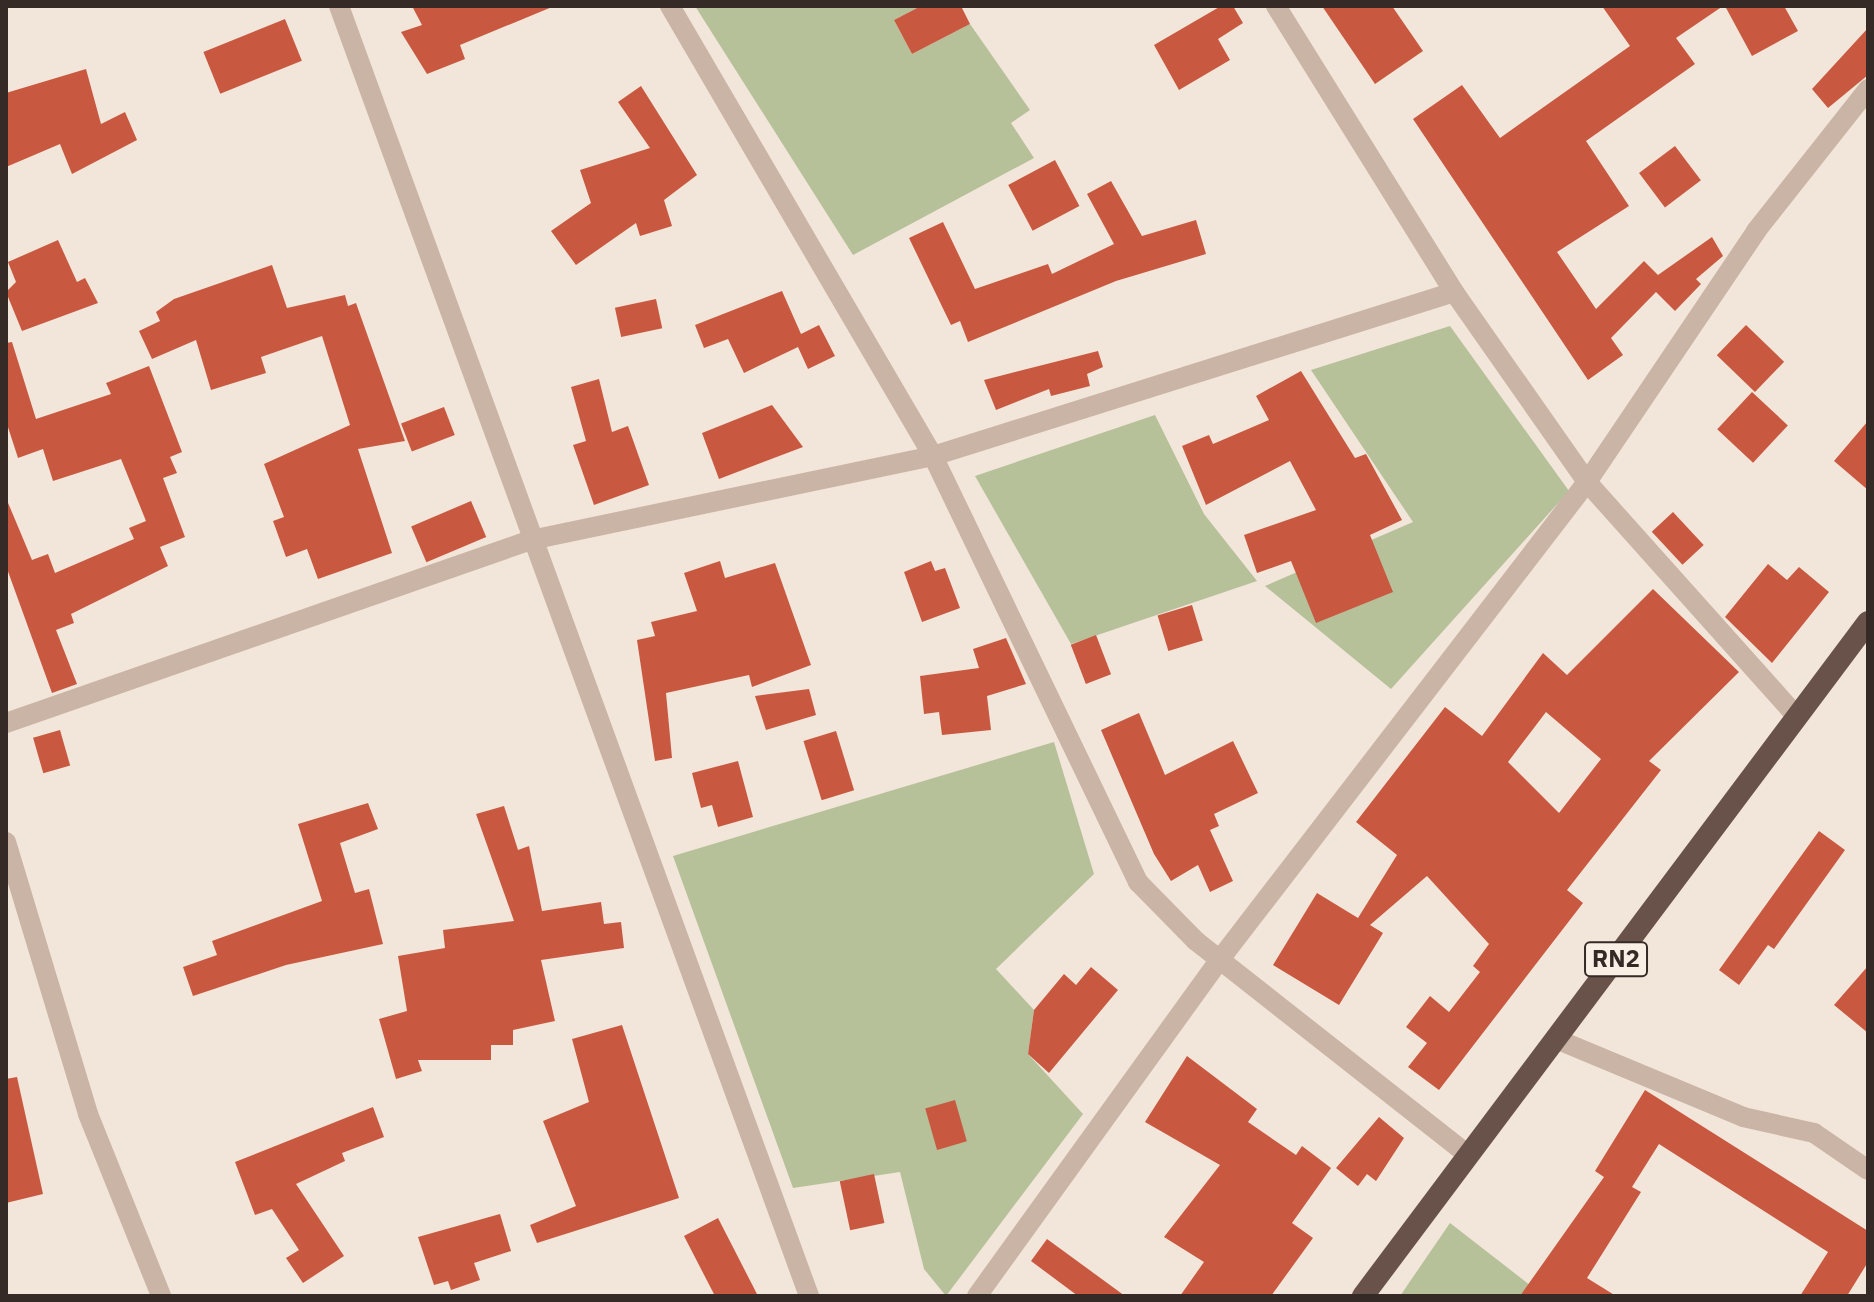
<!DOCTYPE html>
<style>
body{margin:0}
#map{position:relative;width:1874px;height:1302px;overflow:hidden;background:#f2e5d9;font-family:"IBM Plex Sans",sans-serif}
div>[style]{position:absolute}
.green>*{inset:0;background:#b6c199}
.building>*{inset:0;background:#c85940;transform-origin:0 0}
.minor>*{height:20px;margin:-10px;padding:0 10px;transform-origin:10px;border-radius:10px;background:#cab4a5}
.tertiary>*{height:20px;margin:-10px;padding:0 10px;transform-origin:10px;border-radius:10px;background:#cab4a5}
.trunk>*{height:22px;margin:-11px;padding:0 11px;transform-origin:11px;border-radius:11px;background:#68524a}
span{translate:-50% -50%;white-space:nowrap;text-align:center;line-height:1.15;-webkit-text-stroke:8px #f9efe5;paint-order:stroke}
.shield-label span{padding:2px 6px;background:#f9efe5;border:2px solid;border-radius:6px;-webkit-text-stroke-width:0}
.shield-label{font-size:24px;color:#352a26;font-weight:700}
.frame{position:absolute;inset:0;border:8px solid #352a26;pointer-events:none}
</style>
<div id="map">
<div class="green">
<div style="clip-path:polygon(695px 6px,921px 6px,894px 20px,912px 54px,970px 24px,1030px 110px,1011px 123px,1034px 158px,853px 255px)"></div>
<div style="clip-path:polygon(1450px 326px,1569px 491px,1391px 689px,1265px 586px,1413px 522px,1311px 370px)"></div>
<div style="clip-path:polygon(1155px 415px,1204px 514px,1257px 581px,1071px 644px,975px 476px)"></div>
<div style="clip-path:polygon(1054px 742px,1094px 874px,996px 969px,1034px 1010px,1028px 1054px,1083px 1114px,946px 1296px,924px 1269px,900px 1172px,793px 1188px,673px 856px)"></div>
<div style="clip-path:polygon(1450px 1223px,1544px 1296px,1400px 1296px)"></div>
</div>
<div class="building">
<div style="clip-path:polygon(412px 6px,552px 6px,552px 7px,460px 45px,465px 59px,427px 74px,401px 32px,422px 25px)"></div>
<div style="clip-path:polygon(921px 6px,961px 6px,970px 24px,912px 54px,894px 20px)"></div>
<div style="clip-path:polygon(1221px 6px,1233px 6px,1243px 23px,1218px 39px,1230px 60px,1179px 90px,1154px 45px)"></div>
<div style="clip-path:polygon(1322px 6px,1392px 6px,1423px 51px,1375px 84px)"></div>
<div style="clip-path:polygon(1602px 6px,1723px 6px,1676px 38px,1695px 64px,1586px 141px,1629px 206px,1557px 252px,1596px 309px,1644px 261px,1658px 275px,1712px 237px,1723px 256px,1696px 279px,1701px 284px,1675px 311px,1656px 292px,1611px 338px,1623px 355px,1588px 380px,1413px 119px,1462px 85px,1500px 138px,1630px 46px)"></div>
<div style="clip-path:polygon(1725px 6px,1784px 6px,1798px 31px,1752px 56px)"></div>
<div style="left:285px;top:19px;width:45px;height:88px;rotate:68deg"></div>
<div style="clip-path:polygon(1868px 28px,1868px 75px,1828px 108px,1812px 89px)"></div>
<div style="clip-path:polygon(86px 69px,101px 124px,125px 112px,137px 140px,72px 174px,60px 144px,6px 167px,6px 93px)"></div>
<div style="clip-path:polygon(641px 86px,697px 175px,664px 200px,672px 226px,640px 236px,636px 223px,576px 265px,551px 231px,591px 203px,580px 170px,650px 148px,618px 102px)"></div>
<div style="left:1675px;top:146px;width:43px;height:45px;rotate:53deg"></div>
<div style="left:1055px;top:160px;width:52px;height:53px;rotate:62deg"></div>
<div style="clip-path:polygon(1111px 181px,1142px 236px,1196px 220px,1206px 254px,1116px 281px,968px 342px,960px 321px,951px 325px,909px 238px,943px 222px,975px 289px,1048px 264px,1052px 274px,1114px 244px,1087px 194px)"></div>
<div style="clip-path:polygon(58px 240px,77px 282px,85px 278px,98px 303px,22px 331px,6px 292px,16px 282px,8px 262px)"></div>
<div style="clip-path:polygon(272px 265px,287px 308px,345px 295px,348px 306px,356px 303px,405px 441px,358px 449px,392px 553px,318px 579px,307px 549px,286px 557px,273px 521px,284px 517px,264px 464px,350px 425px,322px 336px,261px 357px,266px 373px,211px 390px,196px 340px,152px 359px,139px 331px,160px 321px,156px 312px,174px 299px)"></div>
<div style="clip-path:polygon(782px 291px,801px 334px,819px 325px,835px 356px,808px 369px,798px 347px,744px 373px,728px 339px,704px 348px,695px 325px)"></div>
<div style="left:656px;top:299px;width:30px;height:42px;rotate:78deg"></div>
<div style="left:1746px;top:325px;width:53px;height:42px;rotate:44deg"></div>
<div style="clip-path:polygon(12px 342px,36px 419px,111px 394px,106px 383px,149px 366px,182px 452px,170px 457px,177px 473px,163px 478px,185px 537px,160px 547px,168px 566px,71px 614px,74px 623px,56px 630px,77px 684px,52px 693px,6px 566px,6px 498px,32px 560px,48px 554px,55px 573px,134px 539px,129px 528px,146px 521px,121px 459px,53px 481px,43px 449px,18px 458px,6px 421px,6px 343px)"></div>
<div style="clip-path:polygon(1098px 351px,1103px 367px,1087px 374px,1090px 386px,1051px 396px,1049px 389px,996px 410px,984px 380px)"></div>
<div style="clip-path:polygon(1301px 371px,1355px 458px,1366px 454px,1402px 520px,1370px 535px,1393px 592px,1316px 623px,1291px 561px,1257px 573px,1244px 535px,1316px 510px,1290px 461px,1206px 505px,1182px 446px,1209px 435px,1213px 444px,1269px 420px,1256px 396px)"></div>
<div style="clip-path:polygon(599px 379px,612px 432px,628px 426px,649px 485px,594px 505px,573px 445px,586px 441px,571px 387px)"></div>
<div style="left:1752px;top:392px;width:49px;height:51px;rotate:43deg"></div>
<div style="clip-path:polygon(772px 405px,803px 447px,719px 479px,702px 433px)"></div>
<div style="left:444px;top:407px;width:30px;height:46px;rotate:69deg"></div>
<div style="clip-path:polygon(1868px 421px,1868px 490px,1834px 461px)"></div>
<div style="left:471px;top:501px;width:39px;height:65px;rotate:67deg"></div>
<div style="left:1673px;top:512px;width:45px;height:29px;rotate:47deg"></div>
<div style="clip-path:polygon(720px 561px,725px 578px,775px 563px,811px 665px,752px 687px,749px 675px,666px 693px,672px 758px,655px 761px,637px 640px,655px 636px,651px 622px,697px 611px,684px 573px)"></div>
<div style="clip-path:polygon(931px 561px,935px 571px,945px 568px,960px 608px,922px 622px,904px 572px)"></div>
<div style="clip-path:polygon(1768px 564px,1787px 580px,1799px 567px,1829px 592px,1772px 663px,1725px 617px)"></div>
<div style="clip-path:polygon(evenodd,1653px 589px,1739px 672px,1649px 761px,1661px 770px,1567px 890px,1583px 903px,1439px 1090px,1408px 1067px,1427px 1043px,1406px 1027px,1430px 996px,1449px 1012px,1480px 972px,1473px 966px,1489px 944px,1427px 876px,1370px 925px,1383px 933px,1339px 1005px,1273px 965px,1317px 893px,1358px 918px,1397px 855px,1356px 822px,1445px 707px,1482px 736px,1543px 653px,1567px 675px,1653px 589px,1546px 712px,1601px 759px,1559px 813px,1508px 762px,1546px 712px)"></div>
<div style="left:1192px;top:605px;width:37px;height:36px;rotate:73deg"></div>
<div style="left:1096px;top:635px;width:42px;height:27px;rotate:69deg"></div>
<div style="clip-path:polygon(1006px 638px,1026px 684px,987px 696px,991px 730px,942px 735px,939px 712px,924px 714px,920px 676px,979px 668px,973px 649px)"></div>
<div style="clip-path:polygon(809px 689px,816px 715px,766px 730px,755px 696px)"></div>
<div style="clip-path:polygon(1139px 713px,1165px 775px,1233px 741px,1258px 793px,1214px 814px,1219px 826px,1210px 830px,1233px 881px,1210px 892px,1198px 865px,1171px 881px,1154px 854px,1101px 730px)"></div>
<div style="left:60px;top:730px;width:37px;height:28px;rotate:74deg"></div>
<div style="left:836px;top:731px;width:62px;height:34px;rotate:73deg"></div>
<div style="clip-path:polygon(738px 761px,753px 817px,718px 827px,712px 805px,701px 808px,692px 773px)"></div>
<div style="clip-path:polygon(368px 803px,378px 829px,340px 843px,355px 893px,369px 889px,383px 944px,286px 965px,193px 996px,183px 967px,217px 955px,212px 941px,322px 901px,298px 824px)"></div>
<div style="clip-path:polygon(504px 806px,518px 850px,529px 846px,542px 911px,601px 902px,604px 924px,621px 922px,624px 948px,541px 960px,555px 1021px,513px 1030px,513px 1045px,491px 1045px,491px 1060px,418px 1060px,422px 1071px,396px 1079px,379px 1019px,407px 1011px,398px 956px,445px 948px,443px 930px,514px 921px,476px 814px)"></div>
<div style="clip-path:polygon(1819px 831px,1845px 850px,1774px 949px,1768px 945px,1739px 985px,1719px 970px)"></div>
<div style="clip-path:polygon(1868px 966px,1868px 1033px,1834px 1005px)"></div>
<div style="clip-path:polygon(1091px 967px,1118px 990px,1049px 1073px,1028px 1054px,1034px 1010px,1064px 974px,1076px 985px)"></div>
<div style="clip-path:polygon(622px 1025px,679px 1198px,537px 1243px,530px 1225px,576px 1206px,543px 1121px,589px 1102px,572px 1039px)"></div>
<div style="clip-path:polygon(1187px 1056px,1257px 1109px,1248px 1122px,1296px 1155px,1302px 1146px,1331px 1168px,1292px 1223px,1313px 1238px,1271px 1296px,1180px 1296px,1204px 1262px,1164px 1237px,1220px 1165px,1145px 1122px)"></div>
<div style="clip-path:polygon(17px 1077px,43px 1194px,6px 1203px,6px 1079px)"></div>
<div style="clip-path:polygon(1645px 1090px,1868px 1231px,1868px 1262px,1847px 1296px,1800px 1296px,1828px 1252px,1659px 1144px,1632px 1187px,1641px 1192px,1587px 1278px,1616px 1296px,1520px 1296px,1604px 1177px,1595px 1171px)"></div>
<div style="left:955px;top:1100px;width:43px;height:31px;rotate:74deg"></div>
<div style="clip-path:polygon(373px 1107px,384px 1137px,342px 1153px,345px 1161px,296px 1184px,344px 1256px,303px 1283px,286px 1258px,299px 1250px,272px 1209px,255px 1215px,235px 1162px)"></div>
<div style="clip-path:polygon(1379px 1117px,1404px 1138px,1376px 1181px,1367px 1174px,1358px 1186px,1336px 1168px)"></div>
<div style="left:874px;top:1174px;width:50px;height:35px;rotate:78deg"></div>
<div style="clip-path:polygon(500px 1214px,511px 1251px,474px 1263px,480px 1280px,451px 1290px,448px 1281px,434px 1285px,418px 1237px)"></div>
<div style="clip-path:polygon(718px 1218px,758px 1296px,715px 1296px,684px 1236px)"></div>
<div style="clip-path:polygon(1047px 1239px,1125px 1296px,1078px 1296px,1031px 1261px)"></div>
</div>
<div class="minor">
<div style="left:339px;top:6px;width:1373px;rotate:69.98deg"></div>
<div style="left:670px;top:6px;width:521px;rotate:59.7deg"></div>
<div style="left:933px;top:456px;width:473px;rotate:64.3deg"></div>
<div style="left:1138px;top:882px;width:83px;rotate:45.5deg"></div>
<div style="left:1196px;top:941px;width:346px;rotate:38.2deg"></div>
<div style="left:1276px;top:6px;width:337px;rotate:58.1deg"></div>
<div style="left:1454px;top:292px;width:232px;rotate:55deg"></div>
<div style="left:1587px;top:482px;width:315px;rotate:48.2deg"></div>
<div style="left:6px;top:723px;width:556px;rotate:-19.22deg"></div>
<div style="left:531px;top:540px;width:411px;rotate:-11.8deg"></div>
<div style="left:933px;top:456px;width:546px;rotate:-17.47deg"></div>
<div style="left:1556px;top:1039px;width:203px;rotate:22.6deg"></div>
<div style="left:1743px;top:1117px;width:73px;rotate:12.7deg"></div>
<div style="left:1814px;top:1133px;width:65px;rotate:34.4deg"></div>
<div style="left:977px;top:1296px;width:417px;rotate:-54.2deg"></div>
<div style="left:1221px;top:958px;width:600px;rotate:-52.44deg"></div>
<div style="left:1587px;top:482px;width:303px;rotate:-56deg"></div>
<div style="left:1756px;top:231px;width:181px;rotate:-51.7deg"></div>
</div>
<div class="tertiary">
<div style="left:6px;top:842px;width:284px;rotate:73.2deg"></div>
<div style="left:88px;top:1114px;width:196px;rotate:68.1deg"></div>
</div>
<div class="trunk">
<div style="left:1363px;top:1296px;width:842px;rotate:-53.16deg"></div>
</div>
<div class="shield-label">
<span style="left:1616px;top:959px">RN2</span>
</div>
<div class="frame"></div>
</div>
